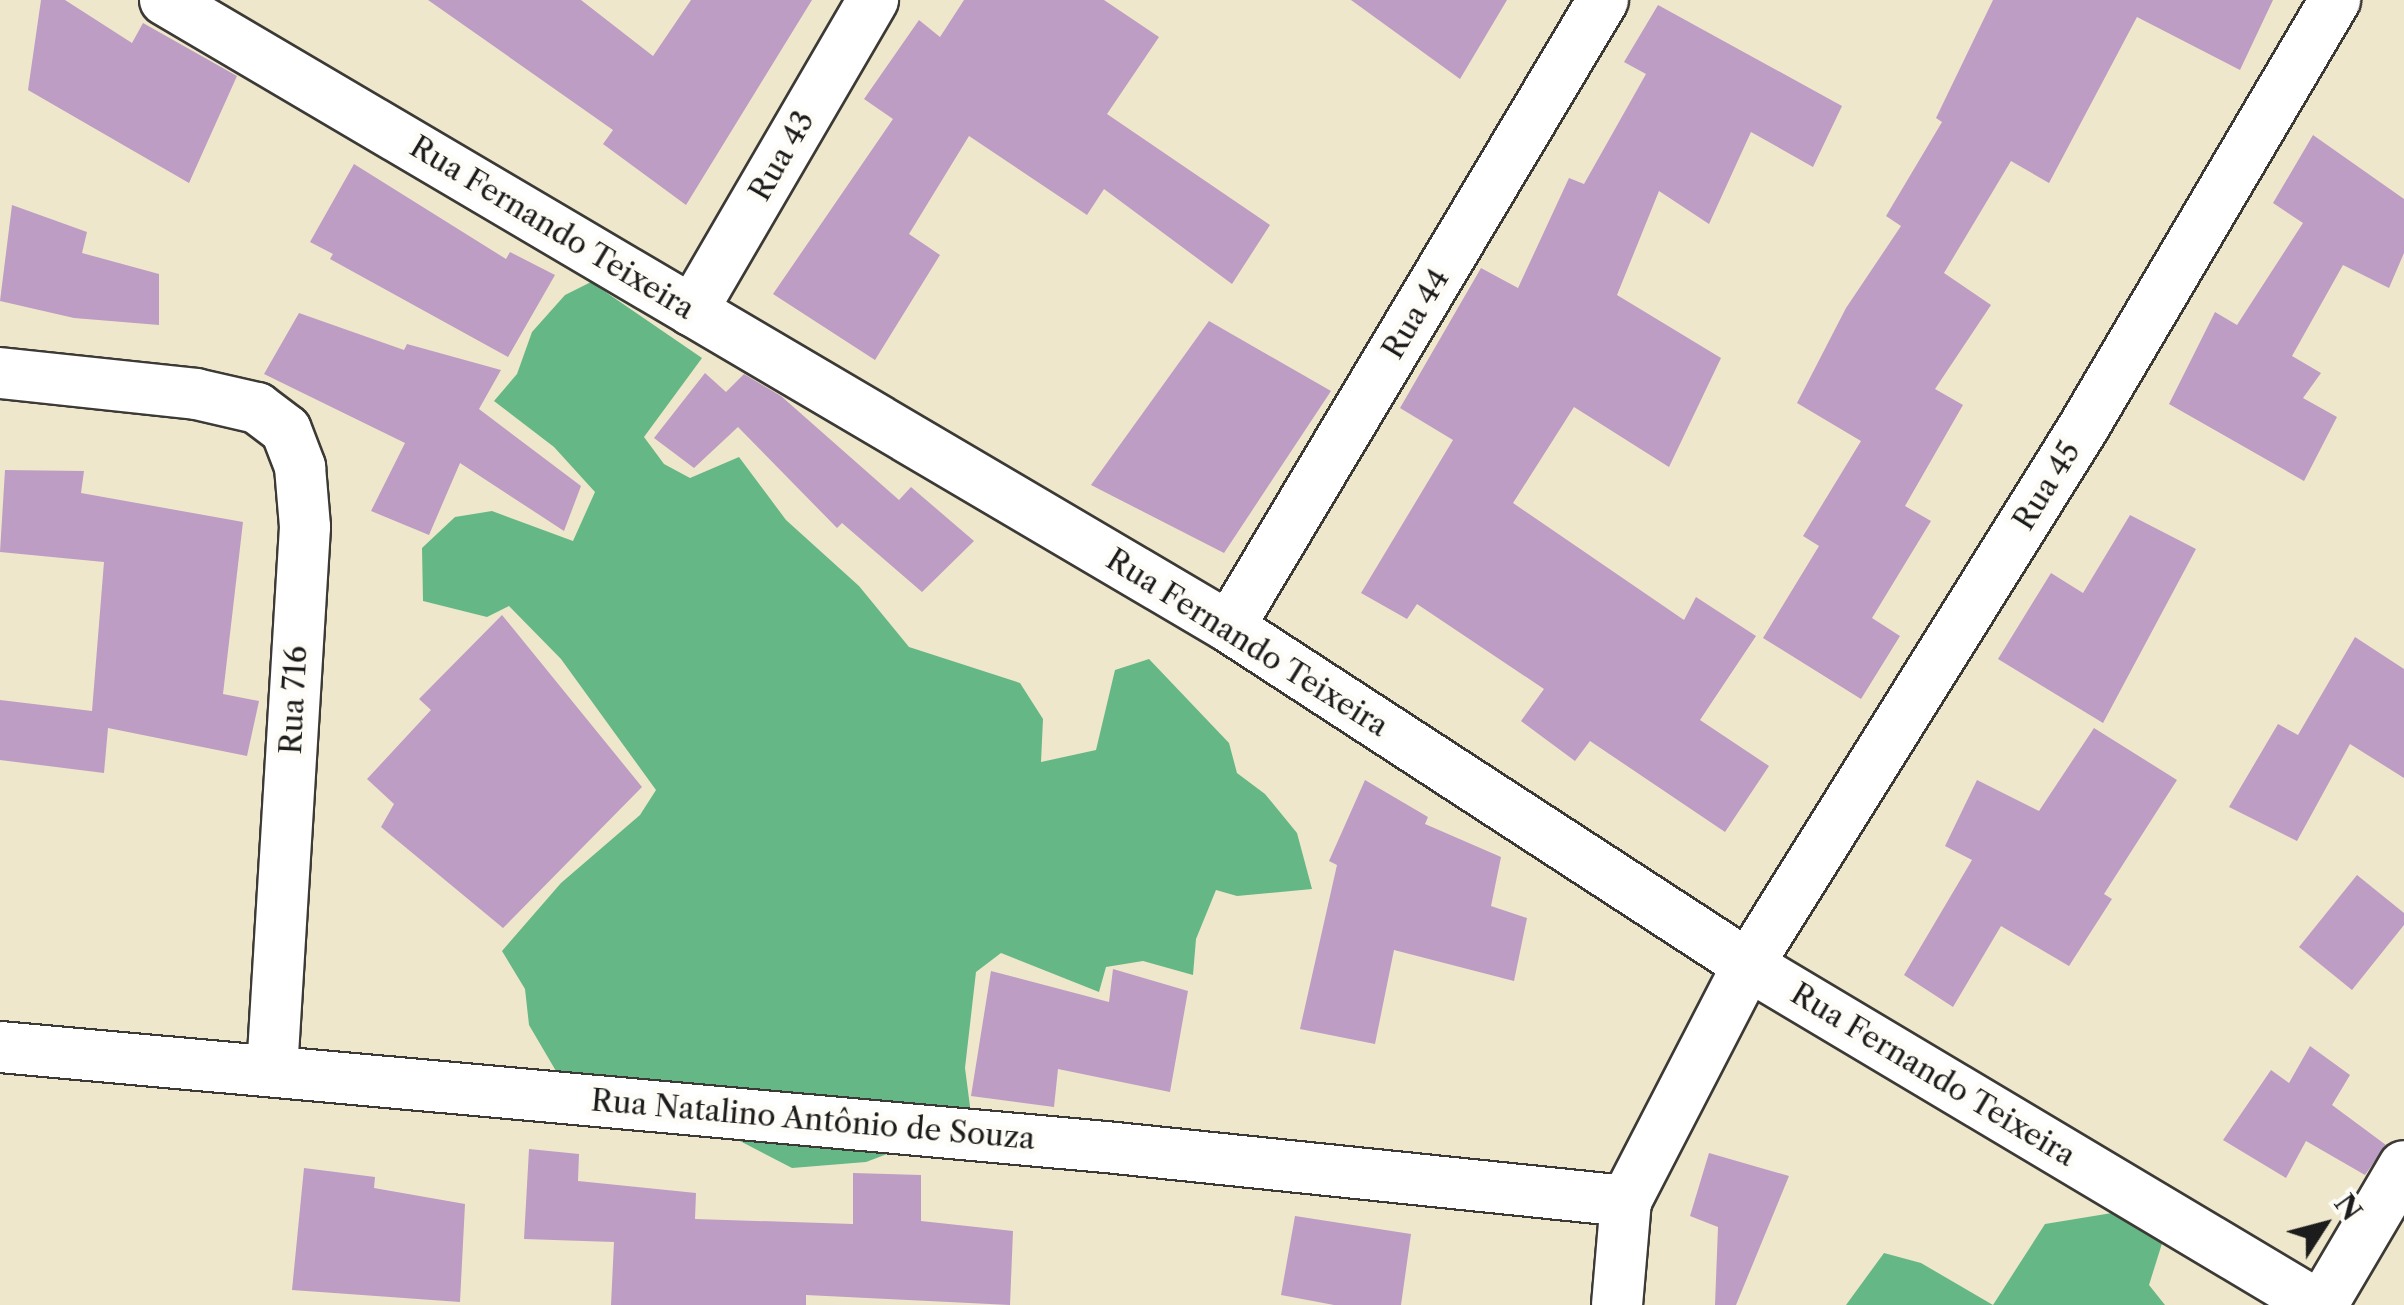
<!DOCTYPE html>
<meta charset="utf-8">
<style>
body{margin:0}
#map{position:relative;width:2404px;height:1305px;overflow:hidden;background:#eee7cc;font-family:"Libre Caslon Text",serif}
div>[style]{position:absolute}
.forest>*{inset:0;background:#65b885}
.building>*{inset:0;background:#bd9dc3}
.roads{filter:drop-shadow(2px 0 #3c3a36) drop-shadow(-2px 0 #3c3a36) drop-shadow(0 2px #3c3a36) drop-shadow(0 -2px #3c3a36)}
.street>*{height:50px;margin:-25px;padding:0 25px;transform-origin:25px;border-radius:25px;background:#fff}
span{translate:-50% -50%;white-space:nowrap;text-align:center;line-height:1.15;-webkit-text-stroke:10px #fdfcf7;paint-order:stroke}
.street-label{font-size:30px;color:#1c1c1c}
.north{position:absolute;left:2274px;top:1175px;width:100px;height:100px;-webkit-text-stroke:8px #fdfcf7;paint-order:stroke;rotate:54deg;font-size:28px;font-weight:700;line-height:40px;text-align:center;color:#1c1c1c}
.north::after{content:'';display:block;margin:auto;width:35px;height:45px;background:#1c1c1c;clip-path:polygon(50% 0,100% 100%,50% 72%,0 100%)}
</style>
<div id="map">
<div class="forest">
<div style="clip-path:polygon(591px 282px,702px 358px,644px 437px,664px 464px,690px 478px,739px 457px,786px 520px,859px 586px,909px 647px,1020px 683px,1043px 719px,1041px 762px,1096px 750px,1115px 670px,1149px 659px,1229px 743px,1237px 773px,1265px 794px,1297px 833px,1312px 889px,1237px 896px,1216px 890px,1196px 939px,1193px 975px,1143px 961px,1106px 967px,1099px 992px,1001px 953px,976px 972px,965px 1068px,972px 1122px,866px 1162px,792px 1168px,713px 1127px,563px 1083px,529px 1025px,525px 989px,502px 951px,561px 883px,640px 815px,656px 790px,561px 659px,509px 606px,487px 617px,423px 601px,422px 548px,455px 517px,492px 511px,573px 541px,595px 492px,554px 447px,494px 401px,517px 374px,532px 332px,565px 295px)"></div>
<div style="clip-path:polygon(2112px 1213px,2164px 1237px,2149px 1285px,2165px 1305px,1846px 1305px,1884px 1253px,1921px 1263px,1993px 1305px,2045px 1224px)"></div>
</div>
<div class="building">
<div style="clip-path:polygon(41px 0,65px 0,132px 43px,143px 23px,237px 76px,189px 183px,28px 90px)"></div>
<div style="clip-path:polygon(428px 0,581px 0,653px 56px,691px 0,812px 0,686px 205px,603px 144px,613px 130px)"></div>
<div style="clip-path:polygon(964px 0,1104px 0,1159px 37px,1107px 114px,1270px 225px,1232px 284px,1104px 189px,1087px 215px,969px 136px,909px 234px,940px 255px,875px 360px,773px 294px,893px 119px,864px 99px,919px 20px,940px 37px)"></div>
<div style="clip-path:polygon(1351px 0,1507px 0,1460px 79px)"></div>
<div style="clip-path:polygon(1993px 0,2273px 0,2240px 70px,2137px 17px,2049px 183px,2011px 161px,1944px 273px,1991px 305px,1935px 389px,1963px 405px,1905px 506px,1931px 521px,1872px 618px,1900px 636px,1861px 699px,1763px 638px,1819px 546px,1803px 536px,1861px 441px,1797px 403px,1846px 308px,1901px 226px,1886px 216px,1942px 122px,1936px 118px)"></div>
<div style="clip-path:polygon(1658px 5px,1842px 106px,1813px 167px,1751px 132px,1709px 224px,1659px 191px,1617px 295px,1721px 358px,1669px 467px,1574px 407px,1513px 503px,1684px 620px,1696px 597px,1756px 636px,1700px 720px,1769px 766px,1725px 832px,1590px 741px,1575px 761px,1521px 721px,1544px 689px,1417px 604px,1407px 619px,1361px 593px,1453px 440px,1400px 408px,1481px 268px,1518px 288px,1569px 178px,1584px 184px,1646px 74px,1624px 62px)"></div>
<div style="clip-path:polygon(2313px 135px,2404px 199px,2404px 253px,2389px 288px,2343px 265px,2292px 356px,2321px 373px,2303px 398px,2337px 417px,2304px 481px,2169px 404px,2215px 312px,2237px 325px,2303px 223px,2273px 203px)"></div>
<div style="clip-path:polygon(354px 164px,506px 259px,510px 252px,555px 275px,508px 357px,330px 259px,333px 254px,310px 242px)"></div>
<div style="clip-path:polygon(12px 205px,87px 232px,82px 253px,159px 274px,159px 325px,74px 318px,0 301px)"></div>
<div style="clip-path:polygon(299px 313px,404px 350px,407px 344px,501px 370px,479px 409px,581px 486px,564px 531px,460px 463px,429px 535px,371px 511px,405px 443px,264px 374px)"></div>
<div style="clip-path:polygon(1209px 321px,1331px 391px,1224px 553px,1091px 485px)"></div>
<div style="clip-path:polygon(705px 373px,726px 392px,744px 374px,781px 396px,899px 500px,911px 487px,974px 541px,922px 592px,842px 523px,837px 528px,738px 427px,694px 468px,654px 438px)"></div>
<div style="clip-path:polygon(5px 470px,84px 471px,81px 493px,243px 522px,223px 694px,259px 701px,247px 756px,108px 728px,104px 773px,0 760px,0 700px,92px 711px,104px 562px,0 552px)"></div>
<div style="clip-path:polygon(2130px 515px,2196px 549px,2103px 723px,1998px 659px,2051px 573px,2083px 593px)"></div>
<div style="clip-path:polygon(502px 615px,642px 787px,503px 928px,381px 827px,394px 804px,367px 779px,431px 710px,419px 699px)"></div>
<div style="clip-path:polygon(2355px 637px,2404px 669px,2404px 778px,2350px 744px,2297px 841px,2229px 807px,2278px 724px,2298px 735px)"></div>
<div style="clip-path:polygon(2094px 728px,2177px 780px,2104px 894px,2112px 899px,2069px 966px,2001px 926px,1953px 1007px,1904px 975px,1972px 860px,1945px 846px,1977px 780px,2039px 811px)"></div>
<div style="clip-path:polygon(1365px 780px,1428px 817px,1425px 824px,1501px 857px,1491px 906px,1527px 918px,1514px 981px,1394px 950px,1375px 1044px,1300px 1029px,1337px 865px,1329px 861px)"></div>
<div style="clip-path:polygon(2357px 875px,2404px 913px,2404px 925px,2352px 990px,2299px 947px)"></div>
<div style="clip-path:polygon(1113px 969px,1188px 991px,1170px 1092px,1058px 1069px,1054px 1107px,971px 1096px,991px 971px,1109px 1002px)"></div>
<div style="clip-path:polygon(2310px 1046px,2350px 1075px,2332px 1105px,2386px 1145px,2365px 1175px,2306px 1141px,2286px 1178px,2223px 1140px,2271px 1070px,2289px 1083px)"></div>
<div style="clip-path:polygon(529px 1149px,579px 1154px,578px 1181px,696px 1193px,695px 1219px,853px 1224px,853px 1173px,921px 1175px,921px 1221px,1013px 1231px,1010px 1305px,806px 1295px,806px 1305px,611px 1305px,614px 1242px,524px 1239px)"></div>
<div style="clip-path:polygon(1709px 1153px,1789px 1176px,1736px 1305px,1715px 1305px,1718px 1227px,1690px 1216px)"></div>
<div style="clip-path:polygon(304px 1168px,375px 1177px,374px 1188px,465px 1204px,460px 1302px,292px 1290px)"></div>
<div style="clip-path:polygon(1295px 1216px,1411px 1234px,1401px 1305px,1334px 1305px,1281px 1295px)"></div>
</div>
<div class="roads">
<div class="street">
<div style="left:165px;top:0;width:1235px;rotate:30.51deg"></div>
<div style="left:1229px;top:627px;width:619px;rotate:33.07deg"></div>
<div style="left:1748px;top:965px;width:664px;rotate:30.82deg"></div>
<div style="left:692px;top:311px;width:360px;rotate:-59.8deg"></div>
<div style="left:0;top:373px;width:197px;rotate:6.1deg"></div>
<div style="left:196px;top:394px;width:63px;rotate:12.9deg"></div>
<div style="left:257px;top:408px;width:36px;rotate:37deg"></div>
<div style="left:286px;top:430px;width:40px;rotate:69deg"></div>
<div style="left:300px;top:467px;width:60px;rotate:85.2deg"></div>
<div style="left:305px;top:527px;width:545px;rotate:93.47deg"></div>
<div style="left:1229px;top:627px;width:730px;rotate:-59.18deg"></div>
<div style="left:0;top:1047px;width:1111px;rotate:5.17deg"></div>
<div style="left:1106px;top:1147px;width:523px;rotate:5.93deg"></div>
<div style="left:1617px;top:1305px;width:104px;rotate:-85.1deg"></div>
<div style="left:1626px;top:1201px;width:266px;rotate:-62.7deg"></div>
<div style="left:1748px;top:965px;width:633px;rotate:-58.04deg"></div>
<div style="left:2083px;top:428px;width:497px;rotate:-59.5deg"></div>
<div style="left:2322px;top:1305px;width:161px;rotate:-59.5deg"></div>
</div>
</div>
<div class="street-label">
<span style="left:782px;top:156px;rotate:-60deg">Rua 43</span>
<span style="left:552px;top:228px;rotate:31deg">Rua Fernando Teixeira</span>
<span style="left:1416px;top:314px;rotate:-59deg">Rua 44</span>
<span style="left:2047px;top:486px;rotate:-58deg">Rua 45</span>
<span style="left:1247px;top:643px;rotate:32deg">Rua Fernando Teixeira</span>
<span style="left:294px;top:700px;rotate:-87deg">Rua 716</span>
<span style="left:1933px;top:1075px;rotate:31deg">Rua Fernando Teixeira</span>
<span style="left:813px;top:1120px;rotate:5deg">Rua Natalino Antônio de Souza</span>
</div>
<div class="north">N</div>
</div>
